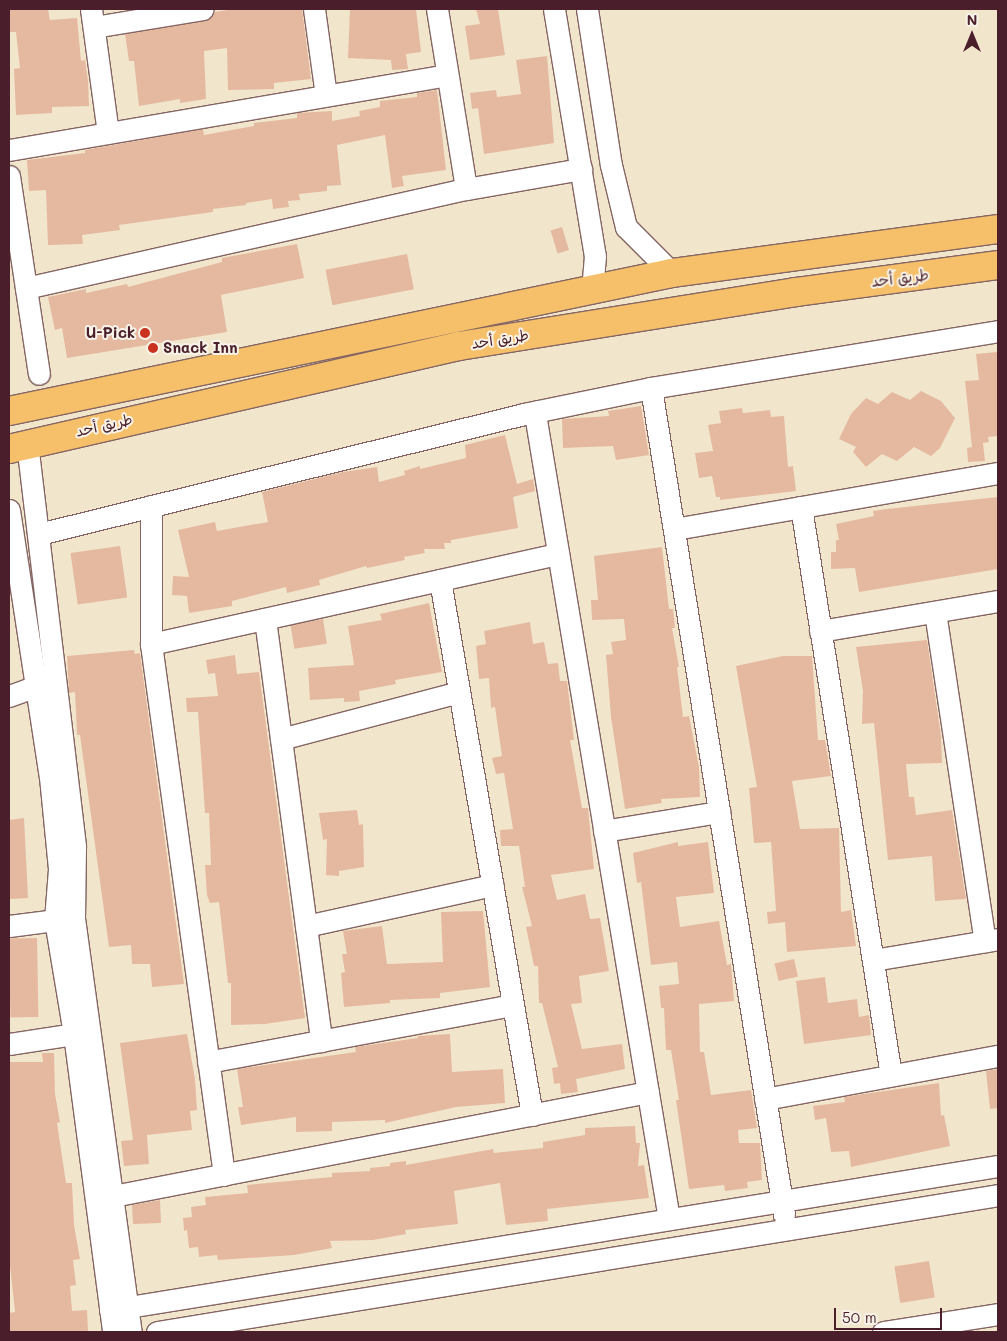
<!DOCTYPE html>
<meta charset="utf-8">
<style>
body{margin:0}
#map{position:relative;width:1007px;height:1341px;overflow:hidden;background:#f1e6cc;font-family:Mali,"Playpen Sans Arabic",sans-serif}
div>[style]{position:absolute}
.building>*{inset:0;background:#e5b9a0;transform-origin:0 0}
.roads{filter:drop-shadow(1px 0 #846563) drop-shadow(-1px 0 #846563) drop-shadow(0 1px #846563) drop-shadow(0 -1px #846563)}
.minor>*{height:21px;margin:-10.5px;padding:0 10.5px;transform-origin:10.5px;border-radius:10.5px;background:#fff}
.major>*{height:28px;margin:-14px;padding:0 14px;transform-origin:14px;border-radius:14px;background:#f6c06b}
.dots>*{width:14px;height:14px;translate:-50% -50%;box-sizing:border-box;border:2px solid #f7f3e8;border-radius:50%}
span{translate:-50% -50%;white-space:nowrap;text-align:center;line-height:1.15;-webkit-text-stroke:4px #f7f3e8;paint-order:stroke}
.street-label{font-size:15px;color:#4a1f2b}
.poi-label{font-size:15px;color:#4a1f2b;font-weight:700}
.right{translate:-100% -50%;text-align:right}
.left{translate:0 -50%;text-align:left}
.frame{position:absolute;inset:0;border:10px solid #4a1f2b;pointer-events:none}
.north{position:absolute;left:947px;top:10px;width:50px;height:50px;-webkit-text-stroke:4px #f7f3e8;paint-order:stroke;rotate:0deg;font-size:14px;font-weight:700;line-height:20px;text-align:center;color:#4a1f2b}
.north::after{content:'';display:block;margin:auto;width:18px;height:22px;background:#4a1f2b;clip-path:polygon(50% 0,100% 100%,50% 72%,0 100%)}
.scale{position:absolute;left:834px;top:1308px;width:108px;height:22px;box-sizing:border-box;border:2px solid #4a1f2b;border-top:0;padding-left:6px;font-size:15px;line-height:18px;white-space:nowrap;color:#4a1f2b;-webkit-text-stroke:4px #f7f3e8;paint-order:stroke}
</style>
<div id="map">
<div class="building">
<div style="clip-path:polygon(9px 9px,48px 9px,50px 20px,77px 18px,81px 61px,85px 60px,88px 81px,89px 106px,52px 107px,52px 113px,16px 115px,14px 69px,20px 68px,16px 32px,9px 32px)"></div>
<div style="clip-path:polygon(234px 9px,302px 9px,311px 79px,274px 83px,274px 89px,228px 90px,227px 48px,204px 51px,206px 99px,180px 103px,180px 99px,139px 106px,134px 61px,129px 61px,125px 34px,205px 21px,215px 12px)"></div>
<div style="clip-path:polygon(350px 9px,416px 9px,421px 52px,406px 54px,408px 69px,392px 70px,391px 60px,348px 58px)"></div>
<div style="clip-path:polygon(476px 9px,498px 9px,505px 55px,470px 60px,465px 26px,480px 24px)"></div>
<div style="clip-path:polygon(547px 56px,554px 143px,484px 154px,478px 108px,472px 109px,470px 93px,496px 90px,497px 97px,521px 94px,516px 60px)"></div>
<div style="clip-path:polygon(437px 90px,446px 170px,402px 176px,404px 186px,392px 188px,385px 135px,337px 145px,341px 185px,327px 186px,327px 191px,299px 194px,300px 200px,288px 201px,289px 207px,273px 209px,272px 199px,246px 203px,246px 205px,213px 209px,213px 212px,119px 225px,120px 230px,82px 235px,83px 244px,48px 245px,46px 190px,29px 191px,27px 160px,85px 153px,85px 150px,203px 129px,204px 135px,254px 126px,254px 123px,297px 118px,297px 113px,332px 111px,332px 121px,360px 116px,359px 111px,380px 107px,380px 101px,417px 97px,417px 93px)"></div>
<div style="left:562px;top:227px;width:24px;height:12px;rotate:73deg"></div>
<div style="clip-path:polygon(297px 244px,304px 278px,221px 295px,227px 332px,67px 358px,62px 328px,55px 330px,48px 297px,86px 289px,86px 293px,127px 284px,128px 287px,222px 262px,222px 258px)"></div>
<div style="left:407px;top:254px;width:36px;height:83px;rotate:79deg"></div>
<div style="clip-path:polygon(997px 352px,998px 436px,988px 437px,989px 442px,983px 443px,985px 461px,968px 462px,967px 448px,972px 447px,965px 381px,979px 380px,976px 354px)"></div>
<div style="clip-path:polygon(921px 391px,941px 401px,955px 418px,940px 448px,931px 456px,914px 447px,897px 461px,882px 454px,866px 467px,853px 452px,856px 447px,839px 439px,851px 414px,866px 398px,878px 404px,892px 392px,910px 400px)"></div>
<div style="clip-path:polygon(641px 406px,649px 455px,616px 460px,613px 446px,563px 448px,562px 419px,609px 416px,608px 411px)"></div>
<div style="clip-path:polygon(742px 408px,743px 413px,770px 410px,771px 417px,784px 416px,788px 467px,793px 466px,796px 491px,720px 500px,720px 497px,716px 497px,712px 476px,699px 478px,695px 453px,713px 451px,708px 425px,721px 423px,719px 411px)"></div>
<div style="clip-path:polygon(505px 435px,517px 484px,533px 479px,535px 491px,513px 497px,518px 528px,451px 540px,451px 543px,444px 543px,445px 549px,424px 549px,425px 553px,404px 557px,405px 560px,367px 568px,366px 566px,319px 580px,320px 585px,287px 593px,286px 587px,232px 601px,232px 606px,189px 613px,187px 596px,172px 595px,173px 576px,189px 577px,178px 530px,215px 522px,217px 531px,268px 522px,262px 492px,343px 472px,377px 467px,379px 482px,405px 475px,404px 471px,420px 466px,420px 469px,466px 458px,465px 445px)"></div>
<div style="clip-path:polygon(998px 497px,998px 569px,859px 592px,855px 568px,831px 569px,831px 552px,836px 552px,836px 540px,839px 540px,836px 524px,874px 516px,873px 511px,887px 509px)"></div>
<div style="left:120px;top:546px;width:52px;height:50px;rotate:82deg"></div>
<div style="clip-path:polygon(662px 547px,669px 609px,673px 609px,675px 628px,672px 628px,679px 667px,677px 667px,683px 717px,689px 716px,699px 767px,700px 797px,661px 799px,662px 803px,625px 809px,611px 717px,606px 655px,613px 654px,611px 642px,626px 640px,624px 619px,592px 620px,591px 600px,598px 600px,594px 556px)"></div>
<div style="clip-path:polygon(429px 603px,442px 672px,395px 680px,396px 684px,359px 691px,360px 701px,344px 702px,344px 698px,310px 700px,308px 668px,354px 665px,348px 626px,382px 620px,380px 614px)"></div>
<div style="left:323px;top:619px;width:25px;height:33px;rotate:81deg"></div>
<div style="clip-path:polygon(530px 622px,533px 644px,544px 642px,548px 664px,558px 663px,560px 681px,567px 681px,574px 740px,570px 740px,582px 808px,588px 808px,594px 869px,551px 875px,557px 900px,585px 894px,590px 919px,600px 918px,609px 971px,579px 976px,582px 1003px,571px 1004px,582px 1049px,622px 1044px,625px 1069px,576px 1079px,578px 1092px,561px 1094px,560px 1083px,554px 1084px,552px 1068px,558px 1067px,542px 1003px,539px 1003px,538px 966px,534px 966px,526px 927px,532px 926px,522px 887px,525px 887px,519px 846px,501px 846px,500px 830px,513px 829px,504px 773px,496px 774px,492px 758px,502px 756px,495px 707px,491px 708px,489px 678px,479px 679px,476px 646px,486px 644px,484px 631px)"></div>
<div style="clip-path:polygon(927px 640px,941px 736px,942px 763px,906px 764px,909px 797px,914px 797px,916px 815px,952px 810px,966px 899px,935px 901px,932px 856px,888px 860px,874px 723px,862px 724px,863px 691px,856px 647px)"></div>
<div style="clip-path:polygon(134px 650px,135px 654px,140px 653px,184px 984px,152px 987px,150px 964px,132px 964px,131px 945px,109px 947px,80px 735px,77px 735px,75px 692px,69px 693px,67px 656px)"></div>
<div style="clip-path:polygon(235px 655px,237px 674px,259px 672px,305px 1018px,265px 1024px,231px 1025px,231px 983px,228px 983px,219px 902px,210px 903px,207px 895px,205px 865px,211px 865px,209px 813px,205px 813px,198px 712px,187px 712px,186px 698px,218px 696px,215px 673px,208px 674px,206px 660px)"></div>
<div style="clip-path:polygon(783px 656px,812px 656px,818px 740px,825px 740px,831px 776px,792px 781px,800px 829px,839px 828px,841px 912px,851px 910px,856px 946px,787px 952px,785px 922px,768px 924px,767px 912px,776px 911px,771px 842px,754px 843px,749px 788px,757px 787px,736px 666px)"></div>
<div style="clip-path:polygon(357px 810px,359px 825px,363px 824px,364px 867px,339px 871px,339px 876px,326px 875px,327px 839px,323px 840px,319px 813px)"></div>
<div style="clip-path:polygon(24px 818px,28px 898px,9px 899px,9px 820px)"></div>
<div style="clip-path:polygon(678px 842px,678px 846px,708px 842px,714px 893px,676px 897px,680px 927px,719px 921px,727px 965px,731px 964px,734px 1001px,699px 1004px,700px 1052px,704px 1052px,711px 1095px,751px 1090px,757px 1128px,738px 1130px,739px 1143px,760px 1143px,762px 1180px,747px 1182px,748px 1188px,725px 1191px,724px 1185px,689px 1189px,676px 1100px,679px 1100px,671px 1050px,666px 1050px,664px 1008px,661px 1008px,659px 986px,679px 984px,677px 962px,651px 965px,641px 882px,637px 883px,633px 853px)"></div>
<div style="clip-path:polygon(483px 911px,490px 987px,440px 993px,440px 998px,390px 1000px,390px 1003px,344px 1007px,341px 973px,345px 972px,342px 954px,347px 954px,343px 931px,382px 926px,387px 964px,443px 962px,441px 912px)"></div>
<div style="left:37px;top:938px;width:79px;height:28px;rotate:89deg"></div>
<div style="left:794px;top:959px;width:18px;height:20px;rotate:77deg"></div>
<div style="clip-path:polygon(825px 977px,828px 1003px,857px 999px,859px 1017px,869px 1015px,871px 1035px,804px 1044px,796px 981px)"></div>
<div style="clip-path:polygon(187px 1034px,195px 1079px,197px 1110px,190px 1111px,192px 1130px,147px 1135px,149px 1164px,124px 1166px,121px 1141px,133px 1140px,120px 1043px)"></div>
<div style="clip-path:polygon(450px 1034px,452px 1072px,503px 1069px,505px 1103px,456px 1107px,385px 1123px,385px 1120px,332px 1122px,332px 1131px,296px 1132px,296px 1117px,241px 1125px,238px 1107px,243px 1107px,237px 1069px,356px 1052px,355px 1047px,418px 1038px,418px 1036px)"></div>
<div style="clip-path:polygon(42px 1053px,54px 1053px,55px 1094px,60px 1122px,57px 1123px,66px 1183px,72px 1183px,74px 1225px,80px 1259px,73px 1260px,76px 1285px,70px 1286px,72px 1311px,87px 1310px,88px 1332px,9px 1332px,9px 1313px,15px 1312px,9px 1256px,9px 1062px,43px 1062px)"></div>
<div style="clip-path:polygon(998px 1069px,998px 1108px,990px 1109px,986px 1071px)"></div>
<div style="clip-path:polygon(939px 1083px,941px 1116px,944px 1115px,950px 1146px,851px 1167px,849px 1151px,831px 1152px,826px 1118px,815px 1120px,813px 1106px,845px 1102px,844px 1097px)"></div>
<div style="clip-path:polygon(635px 1126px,636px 1143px,640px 1143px,638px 1166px,644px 1165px,649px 1198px,547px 1209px,548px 1221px,506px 1225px,500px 1183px,454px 1191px,458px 1224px,405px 1230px,406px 1234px,373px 1240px,330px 1241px,332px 1248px,294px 1255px,218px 1260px,217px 1255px,199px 1257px,198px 1247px,189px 1248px,187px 1230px,184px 1231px,183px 1218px,192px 1217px,191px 1207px,206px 1205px,205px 1197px,248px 1193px,247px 1185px,332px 1177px,332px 1173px,370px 1171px,370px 1168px,390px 1166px,390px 1163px,406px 1161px,406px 1165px,493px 1149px,494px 1153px,543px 1148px,543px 1142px,585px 1135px,585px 1128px)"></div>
<div style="clip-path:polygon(160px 1200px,161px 1223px,133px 1224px,132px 1205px)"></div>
<div style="left:929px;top:1261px;width:37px;height:35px;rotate:81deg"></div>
</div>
<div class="roads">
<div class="minor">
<div style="left:91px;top:9px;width:125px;rotate:82.2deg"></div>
<div style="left:314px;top:9px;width:87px;rotate:82.1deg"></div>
<div style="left:437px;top:9px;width:182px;rotate:80.8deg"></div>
<div style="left:554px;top:9px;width:250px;rotate:80.6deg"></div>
<div style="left:595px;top:256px;width:34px;rotate:95deg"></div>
<div style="left:587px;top:9px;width:158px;rotate:81.3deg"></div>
<div style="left:611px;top:165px;width:64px;rotate:76.4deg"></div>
<div style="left:626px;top:227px;width:65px;rotate:45deg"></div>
<div style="left:94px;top:27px;width:110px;rotate:-9.4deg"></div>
<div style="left:9px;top:150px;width:444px;rotate:-9.7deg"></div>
<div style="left:9px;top:176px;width:200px;rotate:81.4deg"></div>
<div style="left:26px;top:288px;width:451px;rotate:-12.7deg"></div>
<div style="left:466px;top:189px;width:117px;rotate:-9.9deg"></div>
<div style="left:651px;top:388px;width:838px;rotate:80.86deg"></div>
<div style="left:538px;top:411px;width:9px;rotate:103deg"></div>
<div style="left:536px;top:420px;width:810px;rotate:80.55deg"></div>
<div style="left:27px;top:443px;width:407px;rotate:83.2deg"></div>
<div style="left:75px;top:847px;width:71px;rotate:90.8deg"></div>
<div style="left:74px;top:918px;width:418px;rotate:82.2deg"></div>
<div style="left:151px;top:506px;width:138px;rotate:90deg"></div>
<div style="left:151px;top:644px;width:536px;rotate:82.17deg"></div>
<div style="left:801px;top:507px;width:575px;rotate:81deg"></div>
<div style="left:9px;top:510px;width:270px;rotate:81.3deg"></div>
<div style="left:50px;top:777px;width:92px;rotate:84.4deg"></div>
<div style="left:59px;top:869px;width:51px;rotate:94.5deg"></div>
<div style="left:55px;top:920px;width:116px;rotate:80.5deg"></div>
<div style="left:74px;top:1034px;width:301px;rotate:82.5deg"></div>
<div style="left:674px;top:529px;width:329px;rotate:-9.8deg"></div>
<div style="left:39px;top:534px;width:500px;rotate:-13.9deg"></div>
<div style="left:524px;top:414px;width:130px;rotate:-11.6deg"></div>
<div style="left:651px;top:388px;width:352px;rotate:-9.3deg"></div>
<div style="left:440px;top:580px;width:543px;rotate:80.24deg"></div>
<div style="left:935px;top:612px;width:333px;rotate:81.4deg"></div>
<div style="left:265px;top:619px;width:426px;rotate:82.4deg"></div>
<div style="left:820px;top:631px;width:181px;rotate:-9.6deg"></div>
<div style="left:151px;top:644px;width:417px;rotate:-12.5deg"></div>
<div style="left:9px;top:696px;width:29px;rotate:-20deg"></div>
<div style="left:281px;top:739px;width:184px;rotate:-14.8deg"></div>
<div style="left:604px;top:831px;width:117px;rotate:-9.4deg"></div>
<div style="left:9px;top:926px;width:46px;rotate:-7.4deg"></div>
<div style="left:306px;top:926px;width:191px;rotate:-12.4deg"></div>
<div style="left:873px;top:960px;width:127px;rotate:-9.5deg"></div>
<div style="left:9px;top:1044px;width:66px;rotate:-8.7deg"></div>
<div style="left:208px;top:1062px;width:310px;rotate:-10.6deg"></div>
<div style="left:765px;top:1099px;width:237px;rotate:-10.5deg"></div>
<div style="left:113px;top:1196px;width:545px;rotate:-11deg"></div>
<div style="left:110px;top:1310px;width:900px;rotate:-9.21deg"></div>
<div style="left:157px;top:1332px;width:852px;rotate:-9.25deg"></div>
<div style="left:883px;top:1332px;width:116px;rotate:-8.9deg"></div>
</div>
<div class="major">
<div style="left:9px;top:411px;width:677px;rotate:-11.76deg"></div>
<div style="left:672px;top:273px;width:329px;rotate:-7.7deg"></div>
<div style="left:9px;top:449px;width:462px;rotate:-12.9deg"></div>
<div style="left:459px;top:346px;width:341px;rotate:-9.1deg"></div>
<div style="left:796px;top:292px;width:204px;rotate:-7.6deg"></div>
</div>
</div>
<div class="dots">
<div style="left:145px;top:333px;background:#c8321e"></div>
<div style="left:153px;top:348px;background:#c8321e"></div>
</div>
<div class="street-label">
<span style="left:900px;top:278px;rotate:-7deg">طريق أحد</span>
<span style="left:500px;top:339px;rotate:-9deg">طريق أحد</span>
<span style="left:104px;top:425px;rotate:-13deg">طريق أحد</span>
</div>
<div class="poi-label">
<span class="right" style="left:135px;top:333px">U-Pick</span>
<span class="left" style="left:163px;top:348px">Snack Inn</span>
</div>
<div class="frame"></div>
<div class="north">N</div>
<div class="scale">50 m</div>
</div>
